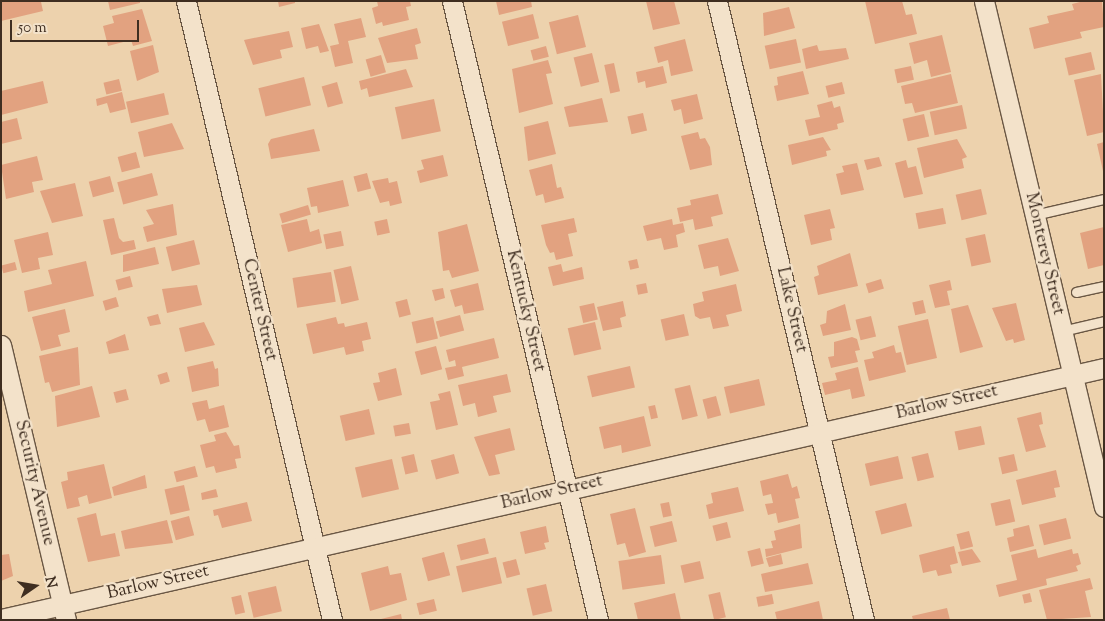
<!DOCTYPE html>
<style>
body{margin:0}
#map{position:relative;width:1105px;height:621px;overflow:hidden;background:#edd2ad;font-family:"Sorts Mill Goudy",serif}
div>[style]{position:absolute}
.building>*{inset:0;background:#e2a280;transform-origin:0 0}
.roads{filter:drop-shadow(1px 0 #6a5744) drop-shadow(-1px 0 #6a5744) drop-shadow(0 1px #6a5744) drop-shadow(0 -1px #6a5744)}
.lane>*{height:9px;margin:-4.5px;padding:0 4.5px;transform-origin:4.5px;border-radius:4.5px;background:#f3e2ca}
.street>*{height:19px;margin:-9.5px;padding:0 9.5px;transform-origin:9.5px;border-radius:9.5px;background:#f3e2ca}
span{translate:-50% -50%;white-space:nowrap;text-align:center;line-height:1.15;-webkit-text-stroke:4.5px #f3e2ca;paint-order:stroke}
.street-label{font-size:18px;color:#3f2e21}
.frame{position:absolute;inset:0;border:2px solid #3f2e21;pointer-events:none}
.north{position:absolute;left:10px;top:561px;width:50px;height:50px;-webkit-text-stroke:4px #f3e2ca;paint-order:stroke;rotate:77deg;font-size:14px;font-weight:700;line-height:20px;text-align:center;color:#3f2e21}
.north::after{content:'';display:block;margin:auto;width:18px;height:22px;background:#3f2e21;clip-path:polygon(50% 0,100% 100%,50% 72%,0 100%)}
.scale{position:absolute;left:10px;top:20px;width:129px;height:22px;box-sizing:border-box;border:2px solid #3f2e21;border-top:0;padding-left:6px;font-size:15px;line-height:18px;white-space:nowrap;color:#3f2e21;-webkit-text-stroke:4px #f3e2ca;paint-order:stroke}
</style>
<div id="map">
<div class="building">
<div style="clip-path:polygon(1px 1px,41px 2px,43px 11px,1px 21px)"></div>
<div style="clip-path:polygon(108px 1px,140px 1px,140px 3px,110px 10px)"></div>
<div style="clip-path:polygon(278px 1px,295px 1px,295px 3px,279px 7px)"></div>
<div style="clip-path:polygon(377px 1px,410px 1px,411px 6px,406px 7px,409px 20px,383px 26px,382px 22px,376px 24px,372px 8px,378px 6px)"></div>
<div style="clip-path:polygon(496px 1px,531px 1px,532px 7px,499px 15px)"></div>
<div style="clip-path:polygon(646px 1px,674px 1px,680px 24px,653px 30px)"></div>
<div style="clip-path:polygon(865px 1px,902px 1px,906px 15px,912px 14px,917px 34px,875px 44px)"></div>
<div style="clip-path:polygon(1084px 1px,1102px 1px,1104px 27px,1080px 32px,1082px 38px,1034px 49px,1029px 28px,1049px 23px,1047px 16px,1074px 10px,1072px 4px)"></div>
<div style="clip-path:polygon(789px 7px,795px 28px,764px 36px,763px 13px)"></div>
<div style="clip-path:polygon(142px 9px,152px 41px,133px 46px,131px 40px,108px 46px,103px 26px,114px 23px,112px 16px)"></div>
<div style="left:533px;top:14px;width:25px;height:32px;rotate:76deg"></div>
<div style="left:578px;top:15px;width:33px;height:30px;rotate:76deg"></div>
<div style="clip-path:polygon(361px 18px,366px 37px,348px 41px,353px 63px,335px 67px,330px 46px,339px 44px,334px 24px)"></div>
<div style="clip-path:polygon(319px 24px,329px 51px,320px 53px,318px 46px,306px 49px,301px 28px)"></div>
<div style="clip-path:polygon(417px 28px,421px 43px,415px 45px,418px 59px,387px 63px,378px 38px)"></div>
<div style="clip-path:polygon(289px 31px,293px 47px,280px 50px,282px 58px,253px 65px,244px 40px)"></div>
<div style="clip-path:polygon(942px 35px,951px 72px,931px 77px,927px 60px,914px 64px,909px 43px)"></div>
<div style="clip-path:polygon(685px 39px,693px 71px,671px 76px,668px 60px,658px 63px,654px 47px)"></div>
<div style="left:796px;top:39px;width:24px;height:32px;rotate:78deg"></div>
<div style="clip-path:polygon(153px 45px,159px 72px,137px 81px,130px 51px)"></div>
<div style="clip-path:polygon(817px 45px,819px 51px,846px 48px,849px 59px,806px 69px,802px 49px)"></div>
<div style="left:546px;top:46px;width:11px;height:16px;rotate:75deg"></div>
<div style="left:1091px;top:52px;width:18px;height:27px;rotate:77deg"></div>
<div style="left:592px;top:53px;width:30px;height:19px;rotate:76deg"></div>
<div style="left:381px;top:55px;width:18px;height:16px;rotate:74deg"></div>
<div style="clip-path:polygon(548px 60px,552px 73px,546px 74px,553px 104px,519px 113px,512px 69px)"></div>
<div style="left:614px;top:63px;width:29px;height:10px;rotate:78deg"></div>
<div style="clip-path:polygon(663px 66px,667px 83px,646px 88px,645px 81px,638px 83px,636px 72px)"></div>
<div style="left:911px;top:66px;width:14px;height:17px;rotate:78deg"></div>
<div style="clip-path:polygon(406px 69px,413px 87px,369px 97px,367px 88px,361px 90px,359px 81px)"></div>
<div style="clip-path:polygon(803px 71px,809px 94px,777px 101px,774px 86px,778px 85px,777px 77px)"></div>
<div style="clip-path:polygon(951px 74px,958px 103px,915px 113px,912px 103px,905px 104px,901px 86px)"></div>
<div style="clip-path:polygon(1101px 74px,1104px 132px,1087px 136px,1074px 80px)"></div>
<div style="left:304px;top:77px;width:29px;height:47px;rotate:76deg"></div>
<div style="left:119px;top:79px;width:12px;height:16px;rotate:76deg"></div>
<div style="clip-path:polygon(43px 81px,48px 103px,1px 115px,1px 91px)"></div>
<div style="left:337px;top:82px;width:22px;height:16px;rotate:74deg"></div>
<div style="left:842px;top:82px;width:12px;height:17px;rotate:76deg"></div>
<div style="clip-path:polygon(122px 92px,126px 109px,110px 113px,107px 103px,97px 106px,96px 99px)"></div>
<div style="left:164px;top:93px;width:22px;height:39px;rotate:77deg"></div>
<div style="clip-path:polygon(697px 94px,703px 119px,684px 124px,681px 109px,674px 111px,671px 100px)"></div>
<div style="clip-path:polygon(602px 98px,608px 122px,569px 127px,564px 107px)"></div>
<div style="left:434px;top:99px;width:33px;height:40px;rotate:78deg"></div>
<div style="clip-path:polygon(832px 101px,834px 108px,840px 106px,844px 122px,837px 124px,838px 129px,809px 136px,805px 120px,820px 117px,817px 105px)"></div>
<div style="left:962px;top:105px;width:24px;height:33px;rotate:78deg"></div>
<div style="left:643px;top:113px;width:18px;height:16px;rotate:77deg"></div>
<div style="left:924px;top:114px;width:23px;height:22px;rotate:77deg"></div>
<div style="clip-path:polygon(17px 118px,22px 139px,1px 144px,1px 122px)"></div>
<div style="clip-path:polygon(548px 121px,556px 154px,528px 161px,524px 127px)"></div>
<div style="clip-path:polygon(172px 123px,184px 149px,144px 157px,138px 132px)"></div>
<div style="clip-path:polygon(314px 129px,320px 151px,271px 159px,268px 144px,271px 139px)"></div>
<div style="clip-path:polygon(698px 132px,700px 139px,705px 138px,710px 147px,712px 165px,690px 170px,681px 136px)"></div>
<div style="clip-path:polygon(823px 137px,831px 150px,826px 151px,827px 156px,792px 165px,788px 145px)"></div>
<div style="clip-path:polygon(957px 139px,967px 157px,962px 159px,964px 168px,924px 178px,917px 148px)"></div>
<div style="clip-path:polygon(1104px 142px,1104px 170px,1103px 171px,1097px 144px)"></div>
<div style="left:136px;top:152px;width:16px;height:19px;rotate:75deg"></div>
<div style="clip-path:polygon(443px 155px,448px 176px,420px 183px,417px 171px,424px 169px,421px 160px)"></div>
<div style="clip-path:polygon(37px 156px,43px 180px,32px 182px,34px 192px,6px 199px,1px 165px)"></div>
<div style="clip-path:polygon(879px 157px,882px 166px,867px 170px,864px 160px)"></div>
<div style="clip-path:polygon(906px 160px,908px 168px,916px 166px,923px 194px,904px 198px,895px 163px)"></div>
<div style="clip-path:polygon(857px 163px,864px 190px,841px 195px,836px 174px,844px 172px,842px 166px)"></div>
<div style="clip-path:polygon(552px 164px,557px 188px,561px 187px,564px 198px,545px 203px,543px 194px,536px 196px,529px 170px)"></div>
<div style="left:152px;top:173px;width:23px;height:36px;rotate:75deg"></div>
<div style="left:367px;top:173px;width:16px;height:14px;rotate:75deg"></div>
<div style="left:110px;top:176px;width:16px;height:22px;rotate:75deg"></div>
<div style="clip-path:polygon(388px 178px,389px 183px,397px 181px,402px 203px,390px 206px,389px 201px,380px 203px,372px 181px)"></div>
<div style="clip-path:polygon(343px 180px,349px 206px,318px 213px,317px 206px,311px 207px,307px 188px)"></div>
<div style="clip-path:polygon(75px 183px,83px 216px,52px 223px,40px 191px)"></div>
<div style="left:981px;top:189px;width:26px;height:26px;rotate:77deg"></div>
<div style="clip-path:polygon(718px 194px,723px 214px,711px 217px,713px 226px,695px 230px,693px 219px,680px 222px,677px 208px,691px 205px,690px 200px)"></div>
<div style="clip-path:polygon(173px 204px,177px 235px,147px 242px,143px 227px,154px 224px,146px 210px)"></div>
<div style="left:308px;top:205px;width:10px;height:30px;rotate:73deg"></div>
<div style="left:943px;top:208px;width:16px;height:28px;rotate:79deg"></div>
<div style="clip-path:polygon(830px 209px,835px 228px,830px 229px,832px 240px,811px 245px,804px 215px)"></div>
<div style="clip-path:polygon(114px 218px,119px 238px,123px 242px,134px 240px,136px 249px,111px 255px,103px 220px)"></div>
<div style="clip-path:polygon(574px 218px,577px 232px,568px 234px,573px 256px,556px 260px,554px 252px,550px 253px,546px 245px,541px 225px)"></div>
<div style="clip-path:polygon(307px 219px,310px 232px,319px 229px,322px 243px,288px 252px,281px 225px)"></div>
<div style="left:387px;top:219px;width:14px;height:13px;rotate:78deg"></div>
<div style="clip-path:polygon(672px 219px,673px 225px,683px 223px,685px 232px,676px 235px,678px 247px,664px 250px,661px 238px,647px 241px,643px 226px)"></div>
<div style="clip-path:polygon(467px 224px,479px 271px,452px 278px,449px 270px,443px 271px,438px 232px)"></div>
<div style="clip-path:polygon(1104px 227px,1104px 265px,1088px 269px,1080px 233px)"></div>
<div style="left:341px;top:231px;width:15px;height:18px;rotate:79deg"></div>
<div style="clip-path:polygon(48px 232px,53px 255px,38px 258px,40px 269px,22px 273px,14px 240px)"></div>
<div style="left:985px;top:234px;width:29px;height:20px;rotate:78deg"></div>
<div style="clip-path:polygon(728px 238px,739px 271px,720px 276px,718px 266px,704px 269px,698px 245px)"></div>
<div style="left:194px;top:240px;width:25px;height:29px;rotate:76deg"></div>
<div style="clip-path:polygon(155px 247px,159px 264px,123px 272px,123px 255px)"></div>
<div style="clip-path:polygon(850px 253px,858px 286px,818px 295px,814px 277px,819px 275px,817px 266px)"></div>
<div style="left:637px;top:259px;width:9px;height:9px;rotate:77deg"></div>
<div style="clip-path:polygon(86px 261px,94px 296px,28px 312px,24px 291px,52px 284px,48px 270px)"></div>
<div style="left:15px;top:262px;width:8px;height:14px;rotate:76deg"></div>
<div style="clip-path:polygon(561px 264px,563px 272px,582px 267px,584px 279px,553px 286px,548px 267px)"></div>
<div style="left:351px;top:266px;width:35px;height:18px;rotate:77deg"></div>
<div style="left:331px;top:272px;width:30px;height:39px;rotate:81deg"></div>
<div style="left:130px;top:276px;width:11px;height:15px;rotate:75deg"></div>
<div style="left:881px;top:279px;width:10px;height:16px;rotate:73deg"></div>
<div style="clip-path:polygon(950px 280px,952px 290px,947px 291px,950px 305px,935px 308px,929px 285px)"></div>
<div style="clip-path:polygon(478px 283px,484px 310px,464px 314px,462px 305px,455px 307px,450px 290px)"></div>
<div style="left:646px;top:283px;width:10px;height:10px;rotate:79deg"></div>
<div style="clip-path:polygon(736px 284px,742px 311px,726px 315px,729px 326px,713px 329px,710px 317px,700px 319px,695px 316px,693px 304px,704px 301px,702px 292px)"></div>
<div style="clip-path:polygon(197px 285px,202px 305px,167px 313px,162px 289px)"></div>
<div style="clip-path:polygon(443px 288px,445px 298px,435px 301px,432px 290px)"></div>
<div style="left:116px;top:297px;width:10px;height:14px;rotate:73deg"></div>
<div style="left:407px;top:299px;width:16px;height:12px;rotate:76deg"></div>
<div style="left:923px;top:300px;width:13px;height:11px;rotate:77deg"></div>
<div style="clip-path:polygon(623px 301px,626px 316px,620px 318px,622px 327px,603px 331px,597px 307px)"></div>
<div style="left:594px;top:303px;width:17px;height:15px;rotate:77deg"></div>
<div style="clip-path:polygon(1016px 303px,1025px 340px,1014px 343px,1013px 339px,1006px 341px,992px 308px)"></div>
<div style="clip-path:polygon(845px 304px,851px 330px,823px 336px,820px 325px,826px 323px,827px 311px)"></div>
<div style="clip-path:polygon(968px 305px,983px 347px,960px 353px,951px 309px)"></div>
<div style="clip-path:polygon(65px 309px,70px 332px,58px 335px,61px 346px,41px 351px,32px 317px)"></div>
<div style="clip-path:polygon(158px 314px,161px 324px,150px 326px,147px 317px)"></div>
<div style="left:684px;top:314px;width:22px;height:24px;rotate:77deg"></div>
<div style="left:460px;top:315px;width:16px;height:25px;rotate:75deg"></div>
<div style="left:871px;top:316px;width:21px;height:16px;rotate:76deg"></div>
<div style="clip-path:polygon(336px 317px,338px 324px,344px 323px,345px 327px,367px 322px,371px 339px,362px 341px,364px 351px,346px 355px,344px 347px,313px 354px,306px 324px)"></div>
<div style="left:433px;top:317px;width:22px;height:22px;rotate:77deg"></div>
<div style="left:928px;top:319px;width:40px;height:31px;rotate:77deg"></div>
<div style="clip-path:polygon(204px 322px,215px 345px,185px 352px,179px 328px)"></div>
<div style="left:595px;top:322px;width:28px;height:28px;rotate:77deg"></div>
<div style="clip-path:polygon(125px 334px,129px 350px,109px 354px,106px 342px)"></div>
<div style="clip-path:polygon(852px 337px,857px 339px,860px 350px,855px 351px,858px 362px,831px 368px,828px 357px,834px 356px,834px 342px)"></div>
<div style="clip-path:polygon(494px 338px,499px 358px,462px 367px,464px 376px,448px 380px,445px 368px,456px 366px,455px 360px,449px 362px,446px 350px)"></div>
<div style="clip-path:polygon(894px 345px,896px 353px,901px 352px,906px 372px,869px 381px,864px 360px,874px 358px,872px 352px)"></div>
<div style="left:436px;top:346px;width:24px;height:22px;rotate:75deg"></div>
<div style="clip-path:polygon(78px 347px,80px 385px,52px 392px,49px 382px,45px 383px,39px 356px)"></div>
<div style="clip-path:polygon(213px 361px,215px 369px,218px 368px,219px 386px,192px 392px,187px 367px)"></div>
<div style="left:630px;top:366px;width:22px;height:44px;rotate:77deg"></div>
<div style="clip-path:polygon(858px 367px,865px 396px,852px 399px,850px 389px,825px 395px,822px 383px,837px 380px,835px 373px)"></div>
<div style="clip-path:polygon(396px 368px,402px 395px,378px 401px,373px 383px,380px 382px,378px 373px)"></div>
<div style="left:167px;top:372px;width:10px;height:10px;rotate:73deg"></div>
<div style="clip-path:polygon(507px 374px,511px 392px,493px 396px,497px 412px,478px 417px,475px 403px,463px 406px,458px 385px)"></div>
<div style="left:759px;top:379px;width:27px;height:36px;rotate:77deg"></div>
<div style="left:690px;top:385px;width:32px;height:16px;rotate:76deg"></div>
<div style="clip-path:polygon(92px 386px,100px 417px,57px 427px,55px 396px)"></div>
<div style="left:126px;top:389px;width:11px;height:13px;rotate:75deg"></div>
<div style="clip-path:polygon(450px 391px,458px 425px,436px 430px,430px 402px,440px 400px,438px 394px)"></div>
<div style="left:716px;top:396px;width:20px;height:14px;rotate:75deg"></div>
<div style="clip-path:polygon(207px 400px,209px 409px,224px 405px,229px 427px,209px 432px,205px 419px,197px 421px,192px 403px)"></div>
<div style="left:655px;top:405px;width:13px;height:7px;rotate:77deg"></div>
<div style="left:369px;top:409px;width:26px;height:30px;rotate:77deg"></div>
<div style="clip-path:polygon(1041px 412px,1043px 424px,1039px 425px,1046px 447px,1026px 452px,1017px 418px)"></div>
<div style="clip-path:polygon(644px 416px,651px 446px,622px 453px,621px 445px,604px 449px,599px 427px)"></div>
<div style="left:409px;top:423px;width:11px;height:16px;rotate:80deg"></div>
<div style="left:981px;top:426px;width:19px;height:27px;rotate:78deg"></div>
<div style="clip-path:polygon(510px 428px,515px 450px,495px 455px,500px 474px,489px 476px,474px 437px)"></div>
<div style="clip-path:polygon(226px 432px,234px 446px,239px 445px,241px 458px,235px 459px,237px 468px,216px 473px,214px 466px,206px 468px,200px 445px,216px 441px,214px 435px)"></div>
<div style="left:928px;top:453px;width:25px;height:17px;rotate:76deg"></div>
<div style="left:414px;top:454px;width:18px;height:13px;rotate:77deg"></div>
<div style="left:454px;top:454px;width:20px;height:24px;rotate:75deg"></div>
<div style="left:1014px;top:454px;width:17px;height:16px;rotate:77deg"></div>
<div style="left:898px;top:456px;width:23px;height:34px;rotate:77deg"></div>
<div style="left:392px;top:459px;width:31px;height:38px;rotate:77deg"></div>
<div style="clip-path:polygon(104px 464px,112px 498px,89px 504px,87px 495px,78px 498px,80px 506px,67px 509px,61px 482px,68px 480px,67px 472px)"></div>
<div style="left:195px;top:466px;width:11px;height:22px;rotate:75deg"></div>
<div style="clip-path:polygon(1056px 470px,1060px 487px,1054px 488px,1056px 497px,1022px 505px,1016px 480px)"></div>
<div style="clip-path:polygon(788px 474px,792px 488px,797px 486px,800px 498px,795px 499px,799px 518px,778px 523px,776px 513px,768px 515px,765px 504px,773px 503px,771px 494px,763px 496px,760px 481px)"></div>
<div style="clip-path:polygon(145px 475px,147px 488px,114px 496px,112px 487px)"></div>
<div style="left:184px;top:485px;width:26px;height:20px;rotate:77deg"></div>
<div style="clip-path:polygon(738px 487px,744px 511px,709px 519px,706px 505px,713px 503px,711px 493px)"></div>
<div style="clip-path:polygon(216px 489px,218px 497px,202px 500px,201px 493px)"></div>
<div style="left:1010px;top:499px;width:23px;height:20px;rotate:77deg"></div>
<div style="clip-path:polygon(247px 502px,252px 521px,222px 528px,218px 515px,214px 516px,213px 510px)"></div>
<div style="left:669px;top:502px;width:14px;height:9px;rotate:78deg"></div>
<div style="left:906px;top:503px;width:24px;height:32px;rotate:75deg"></div>
<div style="clip-path:polygon(635px 508px,646px 552px,629px 557px,625px 543px,617px 545px,610px 514px)"></div>
<div style="clip-path:polygon(96px 513px,101px 536px,115px 533px,120px 556px,88px 562px,77px 518px)"></div>
<div style="left:189px;top:516px;width:20px;height:19px;rotate:75deg"></div>
<div style="left:1066px;top:518px;width:21px;height:28px;rotate:76deg"></div>
<div style="clip-path:polygon(167px 520px,173px 543px,125px 549px,121px 531px)"></div>
<div style="left:672px;top:521px;width:21px;height:23px;rotate:76deg"></div>
<div style="left:727px;top:522px;width:16px;height:15px;rotate:76deg"></div>
<div style="clip-path:polygon(800px 524px,802px 548px,766px 557px,765px 549px,773px 548px,771px 541px,776px 540px,774px 531px)"></div>
<div style="clip-path:polygon(1029px 525px,1034px 546px,1010px 552px,1007px 538px,1014px 536px,1013px 529px)"></div>
<div style="clip-path:polygon(546px 526px,549px 542px,544px 543px,546px 549px,525px 554px,520px 532px)"></div>
<div style="left:969px;top:531px;width:16px;height:13px;rotate:75deg"></div>
<div style="left:485px;top:538px;width:16px;height:29px;rotate:76deg"></div>
<div style="clip-path:polygon(954px 546px,958px 563px,950px 565px,952px 573px,938px 576px,936px 570px,923px 573px,919px 555px)"></div>
<div style="left:760px;top:548px;width:16px;height:13px;rotate:76deg"></div>
<div style="clip-path:polygon(972px 549px,981px 562px,962px 566px,958px 552px)"></div>
<div style="clip-path:polygon(1036px 549px,1038px 558px,1072px 549px,1073px 554px,1078px 553px,1081px 564px,1076px 566px,1078px 571px,1046px 579px,1047px 585px,999px 597px,996px 585px,1017px 580px,1011px 555px)"></div>
<div style="left:444px;top:552px;width:24px;height:23px;rotate:75deg"></div>
<div style="clip-path:polygon(9px 554px,13px 576px,1px 581px,1px 555px)"></div>
<div style="clip-path:polygon(781px 554px,783px 564px,769px 567px,766px 558px)"></div>
<div style="left:661px;top:555px;width:29px;height:43px;rotate:82deg"></div>
<div style="left:496px;top:557px;width:27px;height:41px;rotate:77deg"></div>
<div style="left:516px;top:559px;width:16px;height:14px;rotate:75deg"></div>
<div style="left:700px;top:561px;width:18px;height:20px;rotate:77deg"></div>
<div style="clip-path:polygon(808px 563px,813px 584px,765px 592px,761px 574px)"></div>
<div style="clip-path:polygon(388px 566px,390px 575px,401px 573px,407px 600px,370px 611px,361px 573px)"></div>
<div style="clip-path:polygon(1090px 578px,1093px 589px,1085px 591px,1091px 617px,1047px 620px,1039px 590px)"></div>
<div style="left:546px;top:584px;width:28px;height:20px;rotate:77deg"></div>
<div style="left:276px;top:586px;width:26px;height:29px;rotate:77deg"></div>
<div style="left:720px;top:592px;width:26px;height:12px;rotate:77deg"></div>
<div style="clip-path:polygon(675px 593px,681px 620px,638px 620px,634px 603px)"></div>
<div style="left:1030px;top:593px;width:9px;height:8px;rotate:77deg"></div>
<div style="left:772px;top:594px;width:10px;height:16px;rotate:79deg"></div>
<div style="left:241px;top:595px;width:18px;height:10px;rotate:77deg"></div>
<div style="left:434px;top:599px;width:12px;height:18px;rotate:76deg"></div>
<div style="clip-path:polygon(819px 601px,823px 620px,777px 620px,775px 612px)"></div>
<div style="clip-path:polygon(947px 608px,950px 620px,913px 620px,912px 616px)"></div>
<div style="clip-path:polygon(401px 614px,402px 620px,381px 620px,381px 619px)"></div>
</div>
<div class="roads">
<div class="lane">
<div style="left:1034px;top:215px;width:72px;rotate:-12.9deg"></div>
<div style="left:1076px;top:292px;width:29px;rotate:-12deg"></div>
<div style="left:1062px;top:331px;width:43px;rotate:-13.4deg"></div>
</div>
<div class="street">
<div style="left:186px;top:1px;width:636px;rotate:76.73deg"></div>
<div style="left:452px;top:1px;width:636px;rotate:76.73deg"></div>
<div style="left:717px;top:1px;width:636px;rotate:76.64deg"></div>
<div style="left:984px;top:1px;width:520px;rotate:76.66deg"></div>
<div style="left:1px;top:345px;width:283px;rotate:76.7deg"></div>
<div style="left:1px;top:619px;width:1131px;rotate:-12.82deg"></div>
</div>
</div>
<div class="street-label">
<span style="left:1044px;top:254px;rotate:77deg">Monterey Street</span>
<span style="left:259px;top:310px;rotate:77deg">Center Street</span>
<span style="left:791px;top:310px;rotate:77deg">Lake Street</span>
<span style="left:525px;top:311px;rotate:77deg">Kentucky Street</span>
<span style="left:947px;top:403px;rotate:-13deg">Barlow Street</span>
<span style="left:34px;top:483px;rotate:77deg">Security Avenue</span>
<span style="left:552px;top:493px;rotate:-13deg">Barlow Street</span>
<span style="left:158px;top:583px;rotate:-13deg">Barlow Street</span>
</div>
<div class="frame"></div>
<div class="north">N</div>
<div class="scale">50 m</div>
</div>
